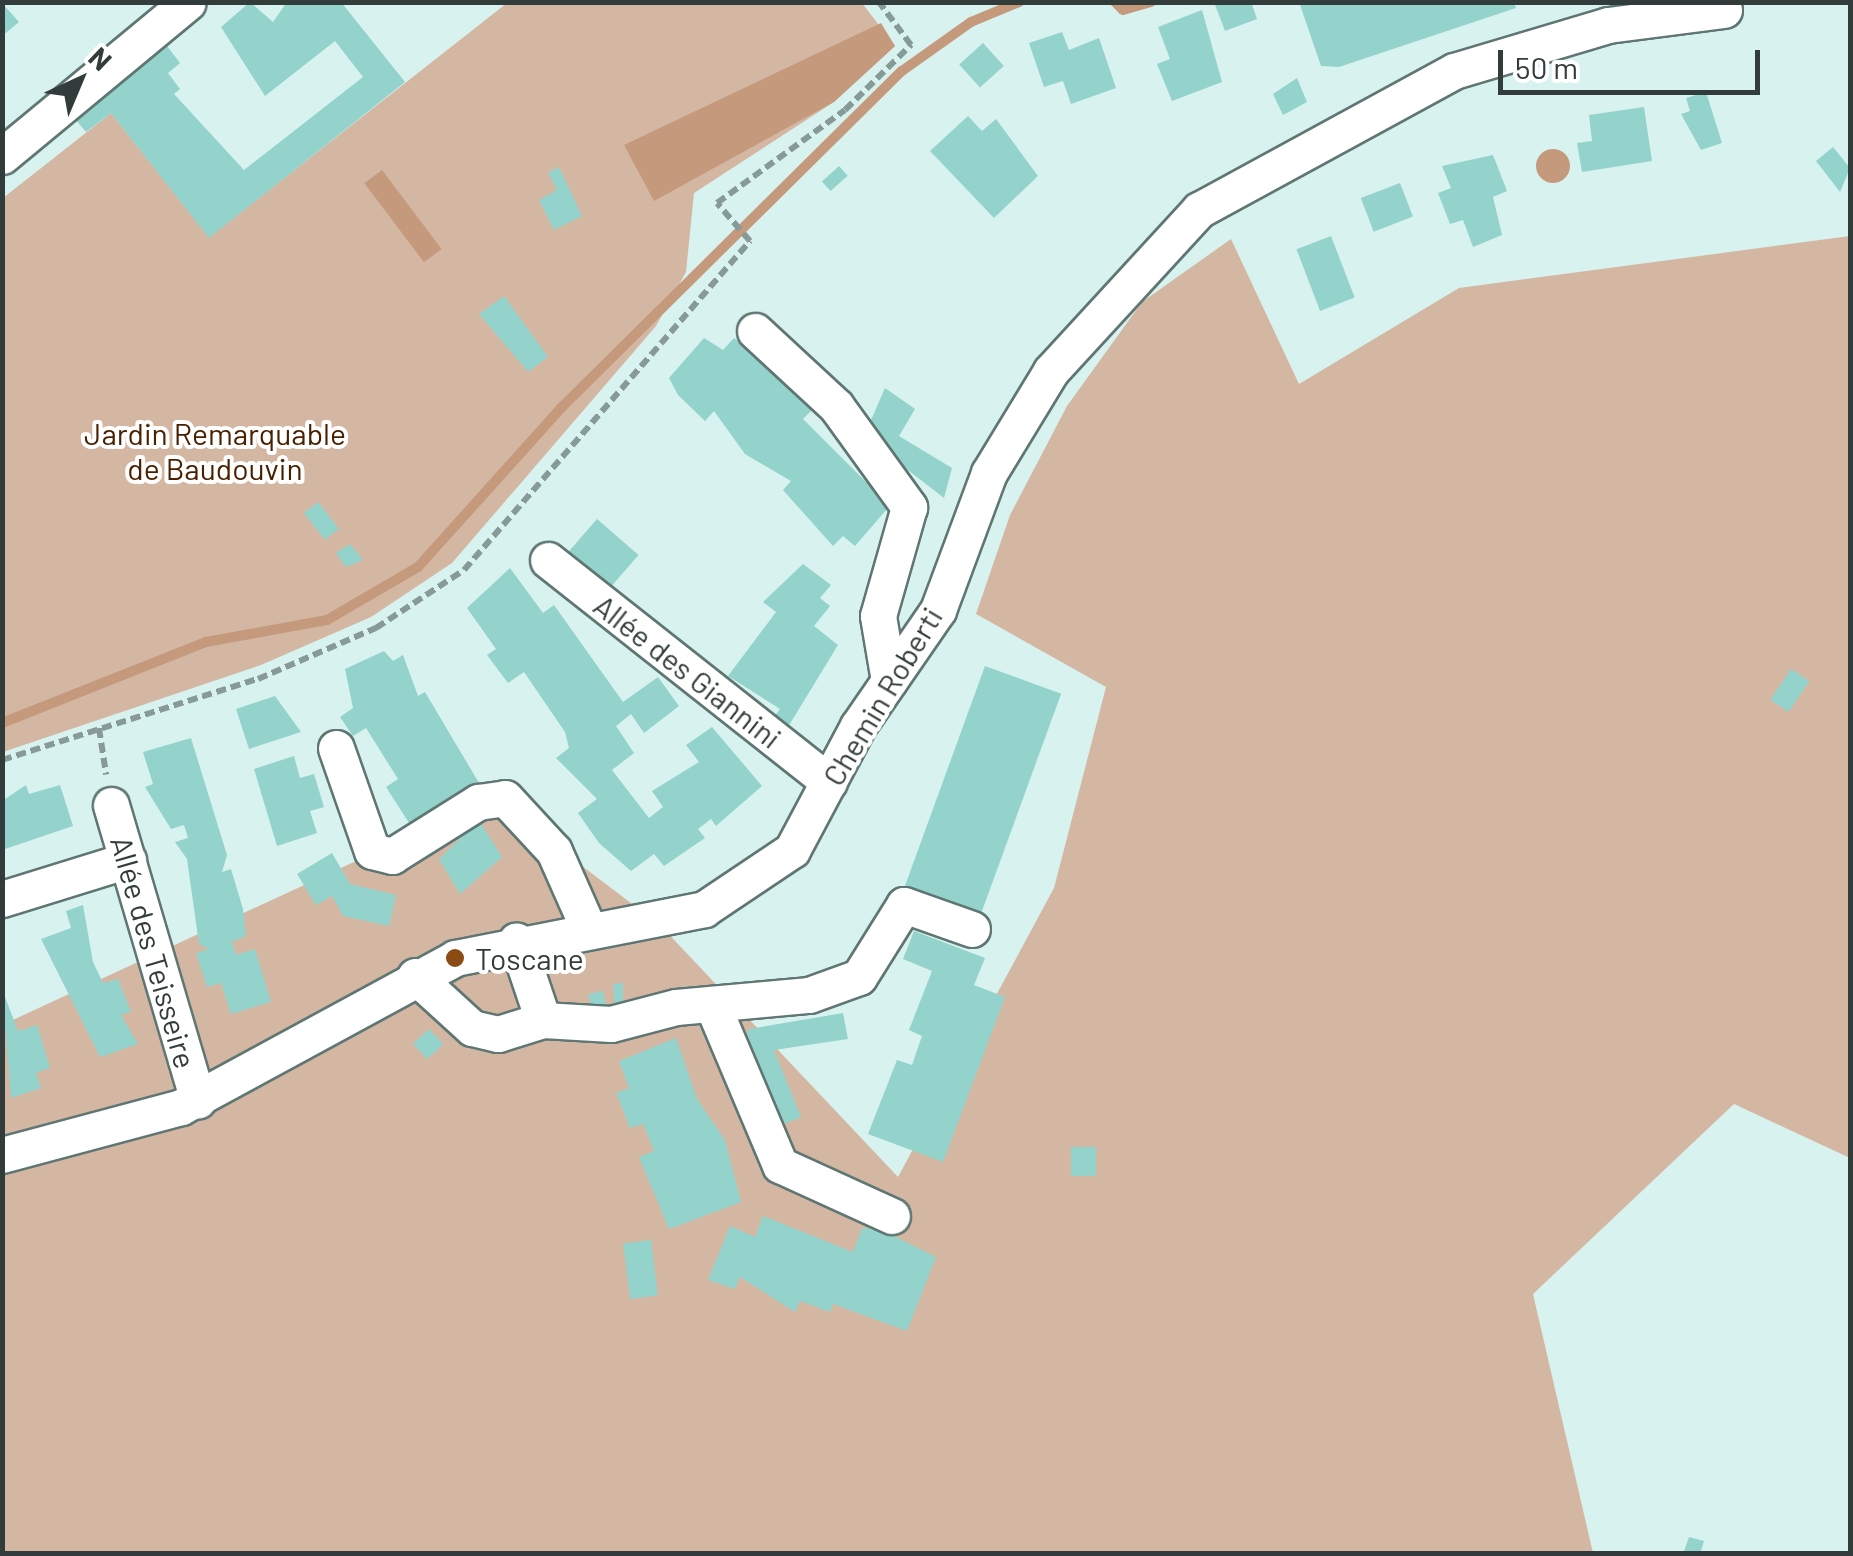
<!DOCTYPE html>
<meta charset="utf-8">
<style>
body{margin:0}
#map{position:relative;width:1853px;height:1556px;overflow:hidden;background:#d8f2ef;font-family:Barlow,sans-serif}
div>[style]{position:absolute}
.green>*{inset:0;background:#d4b7a3}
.water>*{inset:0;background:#c4997c;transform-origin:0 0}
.round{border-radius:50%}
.stream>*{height:10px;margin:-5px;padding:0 5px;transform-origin:5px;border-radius:5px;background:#c4997c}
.building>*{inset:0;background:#93d3cc;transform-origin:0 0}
.path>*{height:6px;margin-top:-3px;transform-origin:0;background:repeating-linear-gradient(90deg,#879a97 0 10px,transparent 0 15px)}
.roads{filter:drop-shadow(2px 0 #5f7673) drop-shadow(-2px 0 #5f7673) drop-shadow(0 2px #5f7673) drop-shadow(0 -2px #5f7673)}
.minor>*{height:35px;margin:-17.5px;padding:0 17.5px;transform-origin:17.5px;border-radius:17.5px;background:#fff}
.dots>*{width:28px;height:28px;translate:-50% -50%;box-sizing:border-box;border:5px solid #fff;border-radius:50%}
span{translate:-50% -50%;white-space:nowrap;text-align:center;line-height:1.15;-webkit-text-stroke:8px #fff;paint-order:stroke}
.park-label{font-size:30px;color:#4a2100}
.street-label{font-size:30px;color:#323d3b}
.poi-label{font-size:30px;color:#323d3b}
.left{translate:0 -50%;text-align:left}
.frame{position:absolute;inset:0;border:5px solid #323d3b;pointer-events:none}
.north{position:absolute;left:30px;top:30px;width:100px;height:100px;-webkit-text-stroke:8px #fff;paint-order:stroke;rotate:44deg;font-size:28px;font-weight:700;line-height:40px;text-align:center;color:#323d3b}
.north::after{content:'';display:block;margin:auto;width:35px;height:45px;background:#323d3b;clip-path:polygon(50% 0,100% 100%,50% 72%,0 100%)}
.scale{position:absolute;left:1498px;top:50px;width:262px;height:45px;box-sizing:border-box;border:5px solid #323d3b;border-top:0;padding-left:12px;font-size:30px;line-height:35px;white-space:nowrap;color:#323d3b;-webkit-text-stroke:8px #fff;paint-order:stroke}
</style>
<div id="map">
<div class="green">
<div style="clip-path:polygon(507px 3px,862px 3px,895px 46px,834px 102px,694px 193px,686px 272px,656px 326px,452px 563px,371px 617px,261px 665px,3px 752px,3px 198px,111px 113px,209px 237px)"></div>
<div style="clip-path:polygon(1850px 236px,1850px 1158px,1734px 1104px,1533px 1294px,1593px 1553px,3px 1553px,2px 1025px,492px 798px,660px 925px,898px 1177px,1054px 888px,1106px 687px,976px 614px,1010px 515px,1067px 406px,1142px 302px,1231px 239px,1299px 384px,1459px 288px)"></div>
</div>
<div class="water">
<div style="clip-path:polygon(881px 23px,895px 46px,834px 102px,654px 201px,624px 145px)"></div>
<div class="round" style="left:1536px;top:149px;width:34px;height:34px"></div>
<div style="left:382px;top:170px;width:99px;height:22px;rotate:53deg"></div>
</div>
<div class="stream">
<div style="left:1115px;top:2px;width:11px;rotate:45deg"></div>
<div style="left:1123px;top:10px;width:29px;rotate:-16deg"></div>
<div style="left:2px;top:723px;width:219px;rotate:-21.7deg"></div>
<div style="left:206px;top:642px;width:123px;rotate:-10.3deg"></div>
<div style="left:327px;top:620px;width:105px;rotate:-30.2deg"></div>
<div style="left:418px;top:567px;width:214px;rotate:-48deg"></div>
<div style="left:561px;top:408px;width:479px;rotate:-44.7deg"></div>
<div style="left:902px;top:71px;width:85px;rotate:-35.4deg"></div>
<div style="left:971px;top:22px;width:52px;rotate:-22.6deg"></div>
</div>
<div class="building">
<div style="clip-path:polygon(250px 2px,273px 22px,287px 2px,341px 2px,405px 82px,209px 238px,111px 113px,86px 132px,75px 119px,167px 46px,180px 63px,168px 73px,180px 89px,174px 94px,244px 170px,363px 77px,335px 41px,265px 96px,221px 27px)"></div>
<div style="clip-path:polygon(1214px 2px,1251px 2px,1257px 19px,1225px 31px)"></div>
<div style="clip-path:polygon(1299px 2px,1514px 2px,1516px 8px,1339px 67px,1321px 66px)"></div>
<div style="clip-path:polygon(2px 3px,19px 22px,2px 36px)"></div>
<div style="clip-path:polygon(1202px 10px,1222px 82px,1172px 101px,1157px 64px,1170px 59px,1158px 27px)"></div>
<div style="clip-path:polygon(1062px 32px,1069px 50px,1099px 38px,1116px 88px,1071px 104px,1063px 81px,1044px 87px,1029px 43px)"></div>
<div style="left:983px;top:43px;width:31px;height:32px;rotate:48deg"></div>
<div style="clip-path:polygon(1297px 78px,1307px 102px,1283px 115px,1273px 94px)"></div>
<div style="clip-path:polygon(1706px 92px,1722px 143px,1701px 150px,1681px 114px,1690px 111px,1686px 98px)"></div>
<div style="clip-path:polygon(1644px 107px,1652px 161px,1582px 172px,1577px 143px,1592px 141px,1589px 115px)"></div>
<div style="clip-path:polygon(968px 116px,982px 131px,996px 119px,1038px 176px,994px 218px,930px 151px)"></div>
<div style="clip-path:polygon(1833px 147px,1850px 168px,1840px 192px,1816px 161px)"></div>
<div style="clip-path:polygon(1493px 155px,1507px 191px,1493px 197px,1502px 235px,1473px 247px,1463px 220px,1450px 224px,1438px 193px,1451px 188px,1442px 166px)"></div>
<div style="left:839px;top:166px;width:13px;height:23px;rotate:48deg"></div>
<div style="clip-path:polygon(559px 167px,582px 216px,554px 230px,539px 200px,557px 190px,548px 173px)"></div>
<div style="left:1400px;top:183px;width:36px;height:42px;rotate:69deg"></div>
<div style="left:1331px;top:236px;width:66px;height:37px;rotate:69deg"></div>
<div style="clip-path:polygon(504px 296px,548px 357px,528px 372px,479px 314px)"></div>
<div style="clip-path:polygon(704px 338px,723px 350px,734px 338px,814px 408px,803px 419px,875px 491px,887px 509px,855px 546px,843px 536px,833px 546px,783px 490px,791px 481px,745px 454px,714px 411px,705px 421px,678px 395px,669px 378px)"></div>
<div style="clip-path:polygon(885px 388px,915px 409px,899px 436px,952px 468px,944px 498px,864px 436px)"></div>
<div style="left:318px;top:502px;width:34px;height:18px;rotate:52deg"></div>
<div style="left:597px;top:519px;width:55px;height:48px;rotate:41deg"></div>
<div style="clip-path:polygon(350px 544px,363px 560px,346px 567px,336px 553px)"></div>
<div style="clip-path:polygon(803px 564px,831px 585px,820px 598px,830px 606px,814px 626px,838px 645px,788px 727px,774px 717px,780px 709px,728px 676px,776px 612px,763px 602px)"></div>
<div style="clip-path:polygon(510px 568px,543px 613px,554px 605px,623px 702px,658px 677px,679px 706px,644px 733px,631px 714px,616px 726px,634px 753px,612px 770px,649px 818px,663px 807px,652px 791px,699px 762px,686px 745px,712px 727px,762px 786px,716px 826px,711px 819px,698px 829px,705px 838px,664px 866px,654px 854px,631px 871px,599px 843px,578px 813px,597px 799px,556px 758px,569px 748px,565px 732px,524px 672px,508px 683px,487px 655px,496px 649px,467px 608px)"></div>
<div style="clip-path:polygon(384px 651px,393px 661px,403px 655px,418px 696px,425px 692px,479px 783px,411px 826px,386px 787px,398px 779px,366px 728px,353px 736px,340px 717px,353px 708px,345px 669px)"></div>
<div style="left:985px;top:666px;width:81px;height:236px;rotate:20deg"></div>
<div style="left:1791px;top:669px;width:22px;height:37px;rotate:34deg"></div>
<div style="clip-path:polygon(275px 696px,301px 732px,249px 749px,236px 709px)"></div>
<div style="clip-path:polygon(191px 738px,227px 855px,222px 872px,231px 869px,243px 909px,246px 936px,232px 942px,236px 955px,255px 949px,271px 1002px,231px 1014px,221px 983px,207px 987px,196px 953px,208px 949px,199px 944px,187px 859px,175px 842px,188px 838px,184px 825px,171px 829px,145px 787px,153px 784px,143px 752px)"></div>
<div style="clip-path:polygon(294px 756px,300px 778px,314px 774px,324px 807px,310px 811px,317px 833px,277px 846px,254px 769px)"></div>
<div style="clip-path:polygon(26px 785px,29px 794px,60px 785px,73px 826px,2px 850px,2px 801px)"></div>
<div style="clip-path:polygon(479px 820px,502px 857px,460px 894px,439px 859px)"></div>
<div style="clip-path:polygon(332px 853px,350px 884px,396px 895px,389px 926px,343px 916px,332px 896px,316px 905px,297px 874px)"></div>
<div style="clip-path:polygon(83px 905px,93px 962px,103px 983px,118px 979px,131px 1012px,121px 1015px,138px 1044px,100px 1057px,41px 939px,71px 928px,66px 911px)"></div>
<div style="clip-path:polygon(914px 931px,985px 958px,974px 985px,1005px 997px,943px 1162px,868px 1134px,897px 1060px,912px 1065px,922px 1036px,909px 1030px,932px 971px,903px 959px)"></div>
<div style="clip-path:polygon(623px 983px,623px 1008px,615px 1008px,613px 984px)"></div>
<div style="clip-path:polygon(2px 989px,18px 1031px,37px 1025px,50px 1068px,36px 1073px,41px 1088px,11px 1098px)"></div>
<div style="left:603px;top:991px;width:18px;height:15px;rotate:77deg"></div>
<div style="clip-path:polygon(843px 1013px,848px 1039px,774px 1050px,801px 1117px,777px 1127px,743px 1043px,749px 1029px)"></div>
<div style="left:429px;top:1029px;width:21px;height:22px;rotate:47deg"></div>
<div style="clip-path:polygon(676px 1038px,697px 1099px,725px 1140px,741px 1202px,669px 1229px,639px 1157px,654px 1151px,643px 1124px,630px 1128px,616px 1093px,629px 1088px,619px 1061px)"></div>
<div style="left:1071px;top:1147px;width:25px;height:29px"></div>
<div style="clip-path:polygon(763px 1216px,853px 1252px,862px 1228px,880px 1229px,936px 1257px,907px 1331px,833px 1304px,830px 1312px,800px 1301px,795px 1312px,740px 1277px,735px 1289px,708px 1280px,730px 1226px,755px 1237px)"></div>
<div style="left:651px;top:1240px;width:56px;height:28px;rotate:83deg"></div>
<div style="clip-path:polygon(1689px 1537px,1704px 1541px,1700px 1554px,1683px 1554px)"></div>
</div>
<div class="path">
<div style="left:99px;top:728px;width:47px;rotate:81.3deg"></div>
<div style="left:2px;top:760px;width:269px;rotate:-17.6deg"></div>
<div style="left:258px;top:679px;width:129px;rotate:-23.4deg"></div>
<div style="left:376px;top:628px;width:105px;rotate:-33.4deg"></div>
<div style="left:464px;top:570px;width:436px;rotate:-49deg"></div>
<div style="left:750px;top:241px;width:50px;rotate:-131deg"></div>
<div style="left:717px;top:203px;width:158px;rotate:-36deg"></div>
<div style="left:845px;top:110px;width:93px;rotate:-44.6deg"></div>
<div style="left:911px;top:45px;width:54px;rotate:-126.7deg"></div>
</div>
<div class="roads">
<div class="minor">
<div style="left:2px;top:156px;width:241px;rotate:-39.6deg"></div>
<div style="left:755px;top:331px;width:110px;rotate:42.8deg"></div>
<div style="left:836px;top:406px;width:125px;rotate:54.1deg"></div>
<div style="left:909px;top:507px;width:113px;rotate:105.9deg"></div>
<div style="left:878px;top:616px;width:66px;rotate:80.4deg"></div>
<div style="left:548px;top:560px;width:358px;rotate:38.3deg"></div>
<div style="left:336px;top:748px;width:109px;rotate:70.7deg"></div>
<div style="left:372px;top:851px;width:21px;rotate:14deg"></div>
<div style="left:392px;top:856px;width:102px;rotate:-32.1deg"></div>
<div style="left:478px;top:802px;width:27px;rotate:-8deg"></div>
<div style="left:505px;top:798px;width:72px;rotate:47.2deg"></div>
<div style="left:554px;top:851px;width:86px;rotate:66.1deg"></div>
<div style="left:111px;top:805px;width:308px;rotate:73.6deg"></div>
<div style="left:2px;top:899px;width:132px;rotate:-17.2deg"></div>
<div style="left:415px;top:976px;width:77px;rotate:42.4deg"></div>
<div style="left:472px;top:1028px;width:27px;rotate:13deg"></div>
<div style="left:498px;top:1034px;width:47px;rotate:-17.3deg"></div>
<div style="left:543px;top:1020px;width:84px;rotate:-108.6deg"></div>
<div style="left:712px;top:1004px;width:175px;rotate:67.1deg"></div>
<div style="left:780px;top:1165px;width:123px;rotate:24.5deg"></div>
<div style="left:543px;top:1020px;width:68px;rotate:3.4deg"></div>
<div style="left:611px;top:1024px;width:67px;rotate:-14.7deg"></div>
<div style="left:676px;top:1007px;width:134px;rotate:-5.2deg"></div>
<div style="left:809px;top:995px;width:53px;rotate:-19.8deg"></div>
<div style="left:859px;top:977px;width:85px;rotate:-58deg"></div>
<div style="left:904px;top:905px;width:72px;rotate:19.4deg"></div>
<div style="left:2px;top:1155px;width:185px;rotate:-15deg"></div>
<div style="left:181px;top:1107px;width:312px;rotate:-28.5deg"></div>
<div style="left:455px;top:958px;width:254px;rotate:-11.1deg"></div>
<div style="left:704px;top:909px;width:106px;rotate:-33.8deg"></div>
<div style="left:792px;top:850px;width:140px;rotate:-62deg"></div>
<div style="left:858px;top:726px;width:141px;rotate:-55.4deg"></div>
<div style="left:938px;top:610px;width:146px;rotate:-69.6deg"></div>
<div style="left:989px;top:473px;width:119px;rotate:-58.7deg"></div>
<div style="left:1051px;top:371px;width:219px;rotate:-47.4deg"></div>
<div style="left:1199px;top:210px;width:290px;rotate:-28.6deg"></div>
<div style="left:1454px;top:71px;width:161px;rotate:-16.6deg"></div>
<div style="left:1608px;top:25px;width:117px;rotate:-7.4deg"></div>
</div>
</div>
<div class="dots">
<div style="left:455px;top:958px;background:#8b4b14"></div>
</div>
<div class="park-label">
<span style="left:215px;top:450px">Jardin Remarquable<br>de Baudouvin</span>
</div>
<div class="street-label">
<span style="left:688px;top:671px;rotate:38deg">Allée des Giannini</span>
<span style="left:882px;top:696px;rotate:-59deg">Chemin Roberti</span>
<span style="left:154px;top:952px;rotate:74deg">Allée des Teisseire</span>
</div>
<div class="poi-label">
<span class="left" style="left:475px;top:958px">Toscane</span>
</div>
<div class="frame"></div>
<div class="north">N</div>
<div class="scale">50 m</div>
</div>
